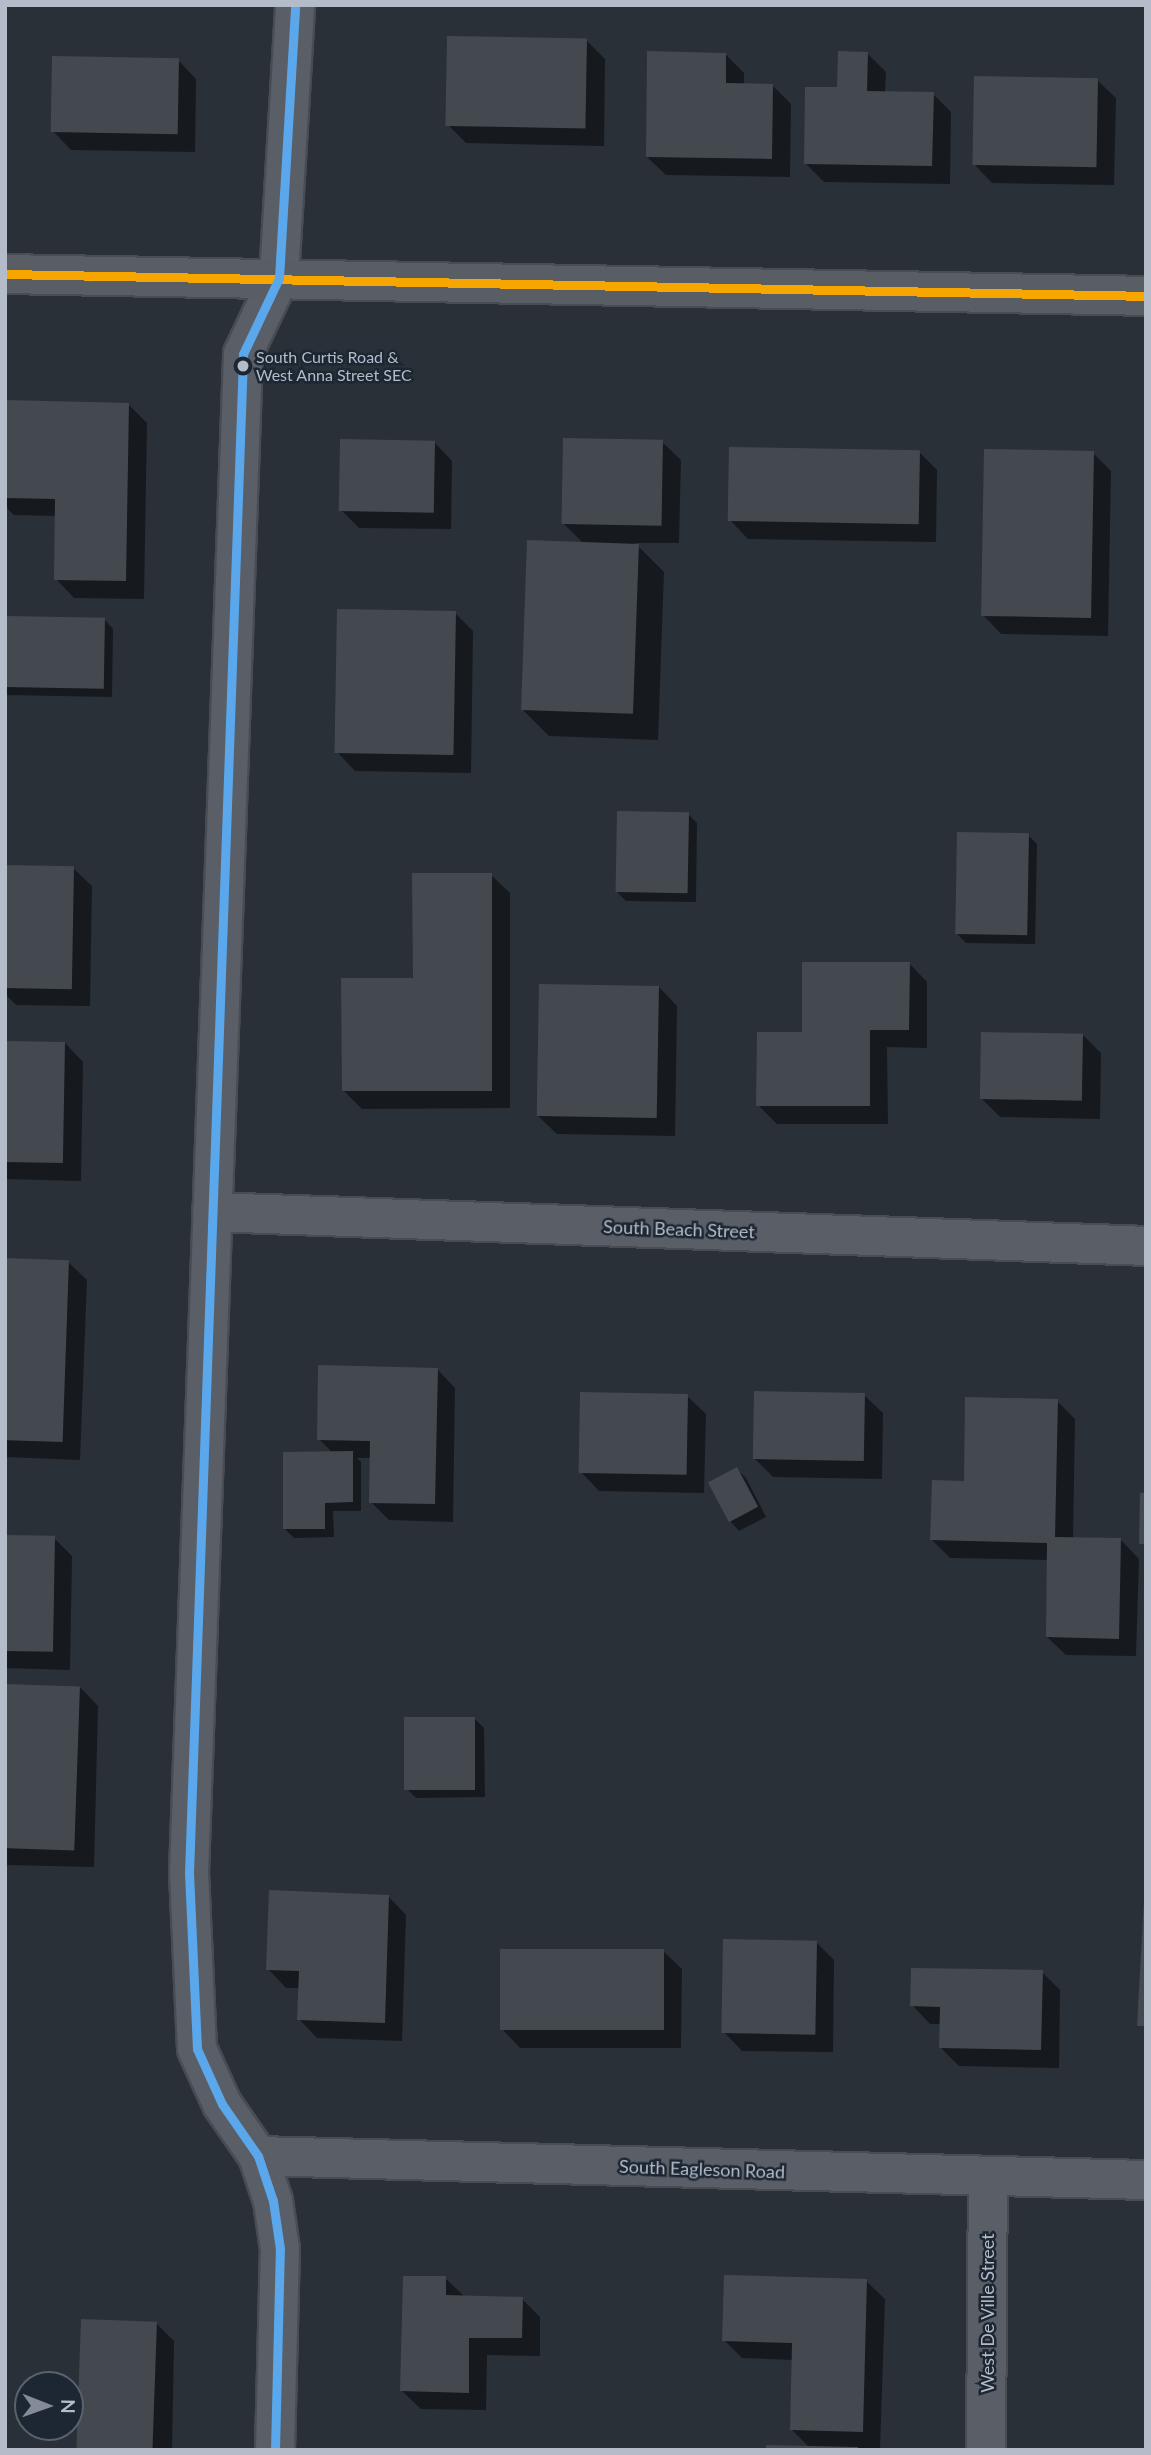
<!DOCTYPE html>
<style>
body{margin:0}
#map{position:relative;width:1151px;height:2455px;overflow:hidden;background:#2a3038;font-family:Lato,sans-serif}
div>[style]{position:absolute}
.shadow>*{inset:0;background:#0007}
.building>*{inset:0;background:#444950;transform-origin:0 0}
.roads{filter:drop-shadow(2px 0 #484c53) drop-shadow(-2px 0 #484c53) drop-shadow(0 2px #484c53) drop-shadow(0 -2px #484c53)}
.street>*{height:38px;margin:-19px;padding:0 19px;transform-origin:19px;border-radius:19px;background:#5a5e66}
.secondary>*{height:38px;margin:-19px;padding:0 19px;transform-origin:19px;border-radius:19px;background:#595d64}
.bus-1>*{height:9px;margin:-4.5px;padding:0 4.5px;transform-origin:4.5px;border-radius:4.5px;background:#f7a600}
.bus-2>*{height:9px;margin:-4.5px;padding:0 4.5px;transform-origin:4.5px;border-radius:4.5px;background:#5aa8eb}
.dots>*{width:19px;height:19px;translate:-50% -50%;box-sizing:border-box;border:4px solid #1d2633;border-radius:50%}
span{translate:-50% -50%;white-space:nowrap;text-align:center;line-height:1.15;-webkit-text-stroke:5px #1d2633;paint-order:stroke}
.bus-label{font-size:16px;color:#b4bcc9}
.left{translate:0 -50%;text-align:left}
.street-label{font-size:18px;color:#b4bcc9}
.frame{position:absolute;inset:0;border:7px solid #b4bcc9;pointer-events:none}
.north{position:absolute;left:14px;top:2371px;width:70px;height:70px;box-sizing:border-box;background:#1d2633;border:2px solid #59626f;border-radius:50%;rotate:91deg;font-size:19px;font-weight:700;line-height:28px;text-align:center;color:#b4bcc9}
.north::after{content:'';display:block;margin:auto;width:24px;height:32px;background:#848b96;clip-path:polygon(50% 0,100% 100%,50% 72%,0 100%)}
</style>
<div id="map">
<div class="shadow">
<div style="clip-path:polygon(587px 41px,605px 59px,604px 146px,466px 143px,448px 125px)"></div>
<div style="clip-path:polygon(867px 53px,886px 72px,885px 93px,933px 94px,951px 112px,950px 184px,824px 182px,806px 164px,839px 89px)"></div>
<div style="clip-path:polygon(725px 54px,744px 73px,744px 85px,773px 86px,791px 104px,790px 177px,666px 175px,647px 157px)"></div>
<div style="clip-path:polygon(178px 60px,196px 79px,195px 152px,71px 150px,53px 131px)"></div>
<div style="clip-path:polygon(1097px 80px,1116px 98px,1114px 185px,992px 183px,974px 164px)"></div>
<div style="clip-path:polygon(5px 402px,128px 404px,147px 423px,144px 599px,74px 598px,56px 579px,57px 516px,14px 515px,5px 506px)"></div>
<div style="clip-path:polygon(434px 442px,452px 461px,451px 529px,359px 528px,341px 510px)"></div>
<div style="clip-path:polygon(662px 442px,681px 460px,679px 543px,635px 543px,664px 572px,658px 740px,549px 736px,523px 710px,584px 544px,563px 523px)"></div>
<div style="clip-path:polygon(919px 452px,937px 470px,936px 542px,748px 539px,730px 520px)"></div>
<div style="clip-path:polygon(1093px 453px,1111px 471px,1108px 636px,1001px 634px,983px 615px)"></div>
<div style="clip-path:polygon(455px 613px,473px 631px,471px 773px,355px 771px,337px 752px)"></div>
<div style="clip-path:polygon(5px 618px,104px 619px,113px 629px,112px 697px,5px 695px)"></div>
<div style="clip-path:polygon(688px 814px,697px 823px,696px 902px,626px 901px,617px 892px)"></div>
<div style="clip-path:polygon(1028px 835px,1037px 844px,1035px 944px,966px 943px,957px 934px)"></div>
<div style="clip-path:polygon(5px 866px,73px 868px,92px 886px,90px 1006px,16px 1005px,5px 994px)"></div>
<div style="clip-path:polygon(491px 875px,510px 893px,510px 1108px,362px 1109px,343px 1090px,414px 980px)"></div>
<div style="clip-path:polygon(909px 963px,927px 982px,927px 1048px,887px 1047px,888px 1124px,777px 1124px,758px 1105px,804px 1034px)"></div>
<div style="clip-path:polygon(659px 987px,677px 1006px,675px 1136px,557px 1134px,538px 1116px)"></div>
<div style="clip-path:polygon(1083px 1035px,1101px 1053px,1100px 1119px,1000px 1117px,982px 1099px)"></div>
<div style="clip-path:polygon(5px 1042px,65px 1043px,83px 1062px,81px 1181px,5px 1179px)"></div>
<div style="clip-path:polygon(5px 1260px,68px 1262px,87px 1280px,80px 1460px,5px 1457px)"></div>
<div style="clip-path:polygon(437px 1369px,455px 1388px,453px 1522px,389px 1520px,371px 1502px,372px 1458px,357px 1458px,361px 1462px,361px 1511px,333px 1511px,334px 1537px,294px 1538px,285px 1529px,333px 1453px,319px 1439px)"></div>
<div style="clip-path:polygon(864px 1395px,883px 1413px,882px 1479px,773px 1477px,755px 1459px)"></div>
<div style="clip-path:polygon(687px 1396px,706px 1414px,704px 1493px,599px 1491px,581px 1472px)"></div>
<div style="clip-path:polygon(1057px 1401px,1075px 1419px,1073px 1539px,1121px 1540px,1139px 1559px,1136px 1656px,1066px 1655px,1047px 1637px,1049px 1560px,950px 1558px,931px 1539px,965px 1482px)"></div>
<div style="clip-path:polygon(737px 1469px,746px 1478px,766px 1517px,739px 1531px,730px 1521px)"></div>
<div style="clip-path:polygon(5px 1537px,54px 1538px,72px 1556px,70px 1670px,5px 1668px)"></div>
<div style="clip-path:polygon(5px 1686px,80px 1687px,98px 1706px,94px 1867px,5px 1865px)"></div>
<div style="clip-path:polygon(475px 1719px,484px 1728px,485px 1797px,416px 1798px,407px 1789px)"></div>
<div style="clip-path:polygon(388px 1896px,406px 1915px,402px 2041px,317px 2038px,299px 2019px,300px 1988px,286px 1988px,268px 1969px)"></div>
<div style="clip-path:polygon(816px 1942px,834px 1960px,833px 2052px,742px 2051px,724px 2032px)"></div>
<div style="clip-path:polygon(663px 1951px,682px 1969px,681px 2048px,520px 2048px,502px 2029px)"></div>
<div style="clip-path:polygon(1042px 1972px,1060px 1990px,1059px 2068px,959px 2066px,941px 2048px,941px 2024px,930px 2024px,912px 2005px)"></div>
<div style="clip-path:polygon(445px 2278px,464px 2296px,522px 2299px,540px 2317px,540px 2356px,487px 2355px,486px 2410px,421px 2409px,402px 2391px)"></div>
<div style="clip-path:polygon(866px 2281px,885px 2299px,880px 2450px,768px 2450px,810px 2448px,791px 2429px,793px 2360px,742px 2358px,724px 2340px)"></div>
<div style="clip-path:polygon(156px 2323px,174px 2341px,172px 2450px,83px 2450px,80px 2447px)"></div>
</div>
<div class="building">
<div style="left:447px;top:36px;width:140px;height:90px;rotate:1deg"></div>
<div style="clip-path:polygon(647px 51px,726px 53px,726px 83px,773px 84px,772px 159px,646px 157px)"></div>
<div style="clip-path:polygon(838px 51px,868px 52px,867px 91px,934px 92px,932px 166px,804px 164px,805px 87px,837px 87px)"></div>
<div style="left:52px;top:56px;width:127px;height:76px;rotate:1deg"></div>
<div style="left:974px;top:76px;width:124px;height:89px;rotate:1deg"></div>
<div style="clip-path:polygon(5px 400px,129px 403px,126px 581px,54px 580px,55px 499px,5px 498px)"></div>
<div style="left:563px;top:438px;width:100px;height:86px;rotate:1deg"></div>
<div style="left:340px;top:439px;width:95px;height:72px;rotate:1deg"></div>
<div style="left:729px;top:447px;width:191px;height:74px;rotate:1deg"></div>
<div style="left:984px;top:449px;width:110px;height:167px;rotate:1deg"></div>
<div style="left:527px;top:540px;width:112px;height:170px;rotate:2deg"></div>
<div style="left:337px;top:609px;width:119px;height:144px;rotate:1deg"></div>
<div style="left:5px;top:616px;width:100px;height:71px;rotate:1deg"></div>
<div style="left:617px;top:811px;width:72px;height:81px;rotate:1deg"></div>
<div style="left:957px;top:832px;width:72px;height:102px;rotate:1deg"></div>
<div style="left:5px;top:865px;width:69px;height:123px;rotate:1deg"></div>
<div style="clip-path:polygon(412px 873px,492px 873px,492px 1091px,342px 1091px,341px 978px,413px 978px)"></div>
<div style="clip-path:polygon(802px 962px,910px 962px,909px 1030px,870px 1030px,870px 1106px,756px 1106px,757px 1032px,802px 1032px)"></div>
<div style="left:539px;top:984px;width:120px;height:132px;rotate:1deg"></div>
<div style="left:981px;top:1032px;width:102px;height:67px;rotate:1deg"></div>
<div style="left:5px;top:1041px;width:60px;height:121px;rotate:1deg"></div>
<div style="left:5px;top:1258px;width:64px;height:182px;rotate:2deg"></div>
<div style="clip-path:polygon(318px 1365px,438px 1368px,435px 1504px,369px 1503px,370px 1441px,317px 1440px)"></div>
<div style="left:754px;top:1391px;width:111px;height:68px;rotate:1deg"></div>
<div style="left:580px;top:1392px;width:108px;height:81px;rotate:1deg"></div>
<div style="clip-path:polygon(965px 1397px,1058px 1399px,1055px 1537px,1121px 1538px,1119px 1639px,1046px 1637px,1047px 1543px,930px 1540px,932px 1480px,964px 1481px)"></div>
<div style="clip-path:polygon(353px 1451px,353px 1502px,325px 1503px,325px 1529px,283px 1529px,283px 1452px)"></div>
<div style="left:737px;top:1467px;width:45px;height:33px;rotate:62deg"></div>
<div style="clip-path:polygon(1140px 1493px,1146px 1493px,1146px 1544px,1139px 1544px)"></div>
<div style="left:5px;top:1535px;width:50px;height:116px;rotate:1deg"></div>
<div style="left:5px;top:1684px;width:75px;height:164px;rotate:2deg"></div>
<div style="left:404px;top:1717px;width:71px;height:73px"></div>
<div style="clip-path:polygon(269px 1890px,389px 1895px,385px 2023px,297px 2020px,299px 1971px,266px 1970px)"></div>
<div style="clip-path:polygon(1144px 1900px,1146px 1900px,1146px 2026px,1137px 2026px)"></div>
<div style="left:723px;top:1939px;width:94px;height:94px;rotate:1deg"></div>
<div style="left:500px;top:1949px;width:164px;height:81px"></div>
<div style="clip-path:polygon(911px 1968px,1043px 1970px,1041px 2050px,939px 2048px,940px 2007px,910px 2006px)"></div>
<div style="clip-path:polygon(724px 2275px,867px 2279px,863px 2432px,790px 2430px,792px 2343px,722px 2341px)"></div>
<div style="clip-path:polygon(403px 2276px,446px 2276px,446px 2295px,523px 2297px,522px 2338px,469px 2338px,469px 2393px,400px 2391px)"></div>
<div style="left:81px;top:2319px;width:76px;height:129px;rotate:2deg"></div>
<div style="clip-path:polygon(766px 2445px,858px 2447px,858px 2450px,766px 2450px)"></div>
</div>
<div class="roads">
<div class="street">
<div style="left:212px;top:1212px;width:935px;rotate:2.08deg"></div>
<div style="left:258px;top:2156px;width:888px;rotate:1.55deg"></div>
<div style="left:275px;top:2450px;width:201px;rotate:-88.6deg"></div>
<div style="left:280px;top:2249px;width:49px;rotate:-98.3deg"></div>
<div style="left:273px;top:2201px;width:47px;rotate:-108.4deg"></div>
<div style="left:258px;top:2156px;width:63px;rotate:-124.7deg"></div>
<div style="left:222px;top:2104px;width:60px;rotate:-114.4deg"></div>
<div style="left:197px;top:2049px;width:176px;rotate:-92.6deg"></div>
<div style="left:189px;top:1873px;width:1520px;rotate:-87.96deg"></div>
<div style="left:243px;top:354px;width:84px;rotate:-64.7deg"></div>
<div style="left:279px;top:278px;width:273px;rotate:-86.6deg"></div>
<div style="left:986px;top:2450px;width:274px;rotate:-89.6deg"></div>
</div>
<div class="secondary">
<div style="left:5px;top:274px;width:1141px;rotate:1.1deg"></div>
</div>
</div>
<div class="bus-1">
<div style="left:5px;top:274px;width:1141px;rotate:1.1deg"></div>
</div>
<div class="bus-2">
<div style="left:275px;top:2450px;width:201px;rotate:-88.6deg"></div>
<div style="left:280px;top:2249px;width:49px;rotate:-98.3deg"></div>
<div style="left:273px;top:2201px;width:47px;rotate:-108.4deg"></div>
<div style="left:258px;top:2156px;width:63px;rotate:-124.7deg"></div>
<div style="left:222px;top:2104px;width:60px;rotate:-114.4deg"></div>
<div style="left:197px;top:2049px;width:176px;rotate:-92.6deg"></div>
<div style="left:189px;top:1873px;width:1520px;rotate:-87.96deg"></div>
<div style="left:243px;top:354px;width:84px;rotate:-64.7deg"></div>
<div style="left:279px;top:278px;width:273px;rotate:-86.6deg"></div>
</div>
<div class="dots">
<div style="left:243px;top:366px;background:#b4bcc9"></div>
</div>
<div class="bus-label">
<span class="left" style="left:256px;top:366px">South Curtis Road &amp;<br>West Anna Street SEC</span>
</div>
<div class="street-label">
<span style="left:679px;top:1229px;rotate:2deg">South Beach Street</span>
<span style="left:702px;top:2169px;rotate:2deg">South Eagleson Road</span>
<span style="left:987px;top:2313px;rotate:-90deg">West De Ville Street</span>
</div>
<div class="frame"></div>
<div class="north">N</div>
</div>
